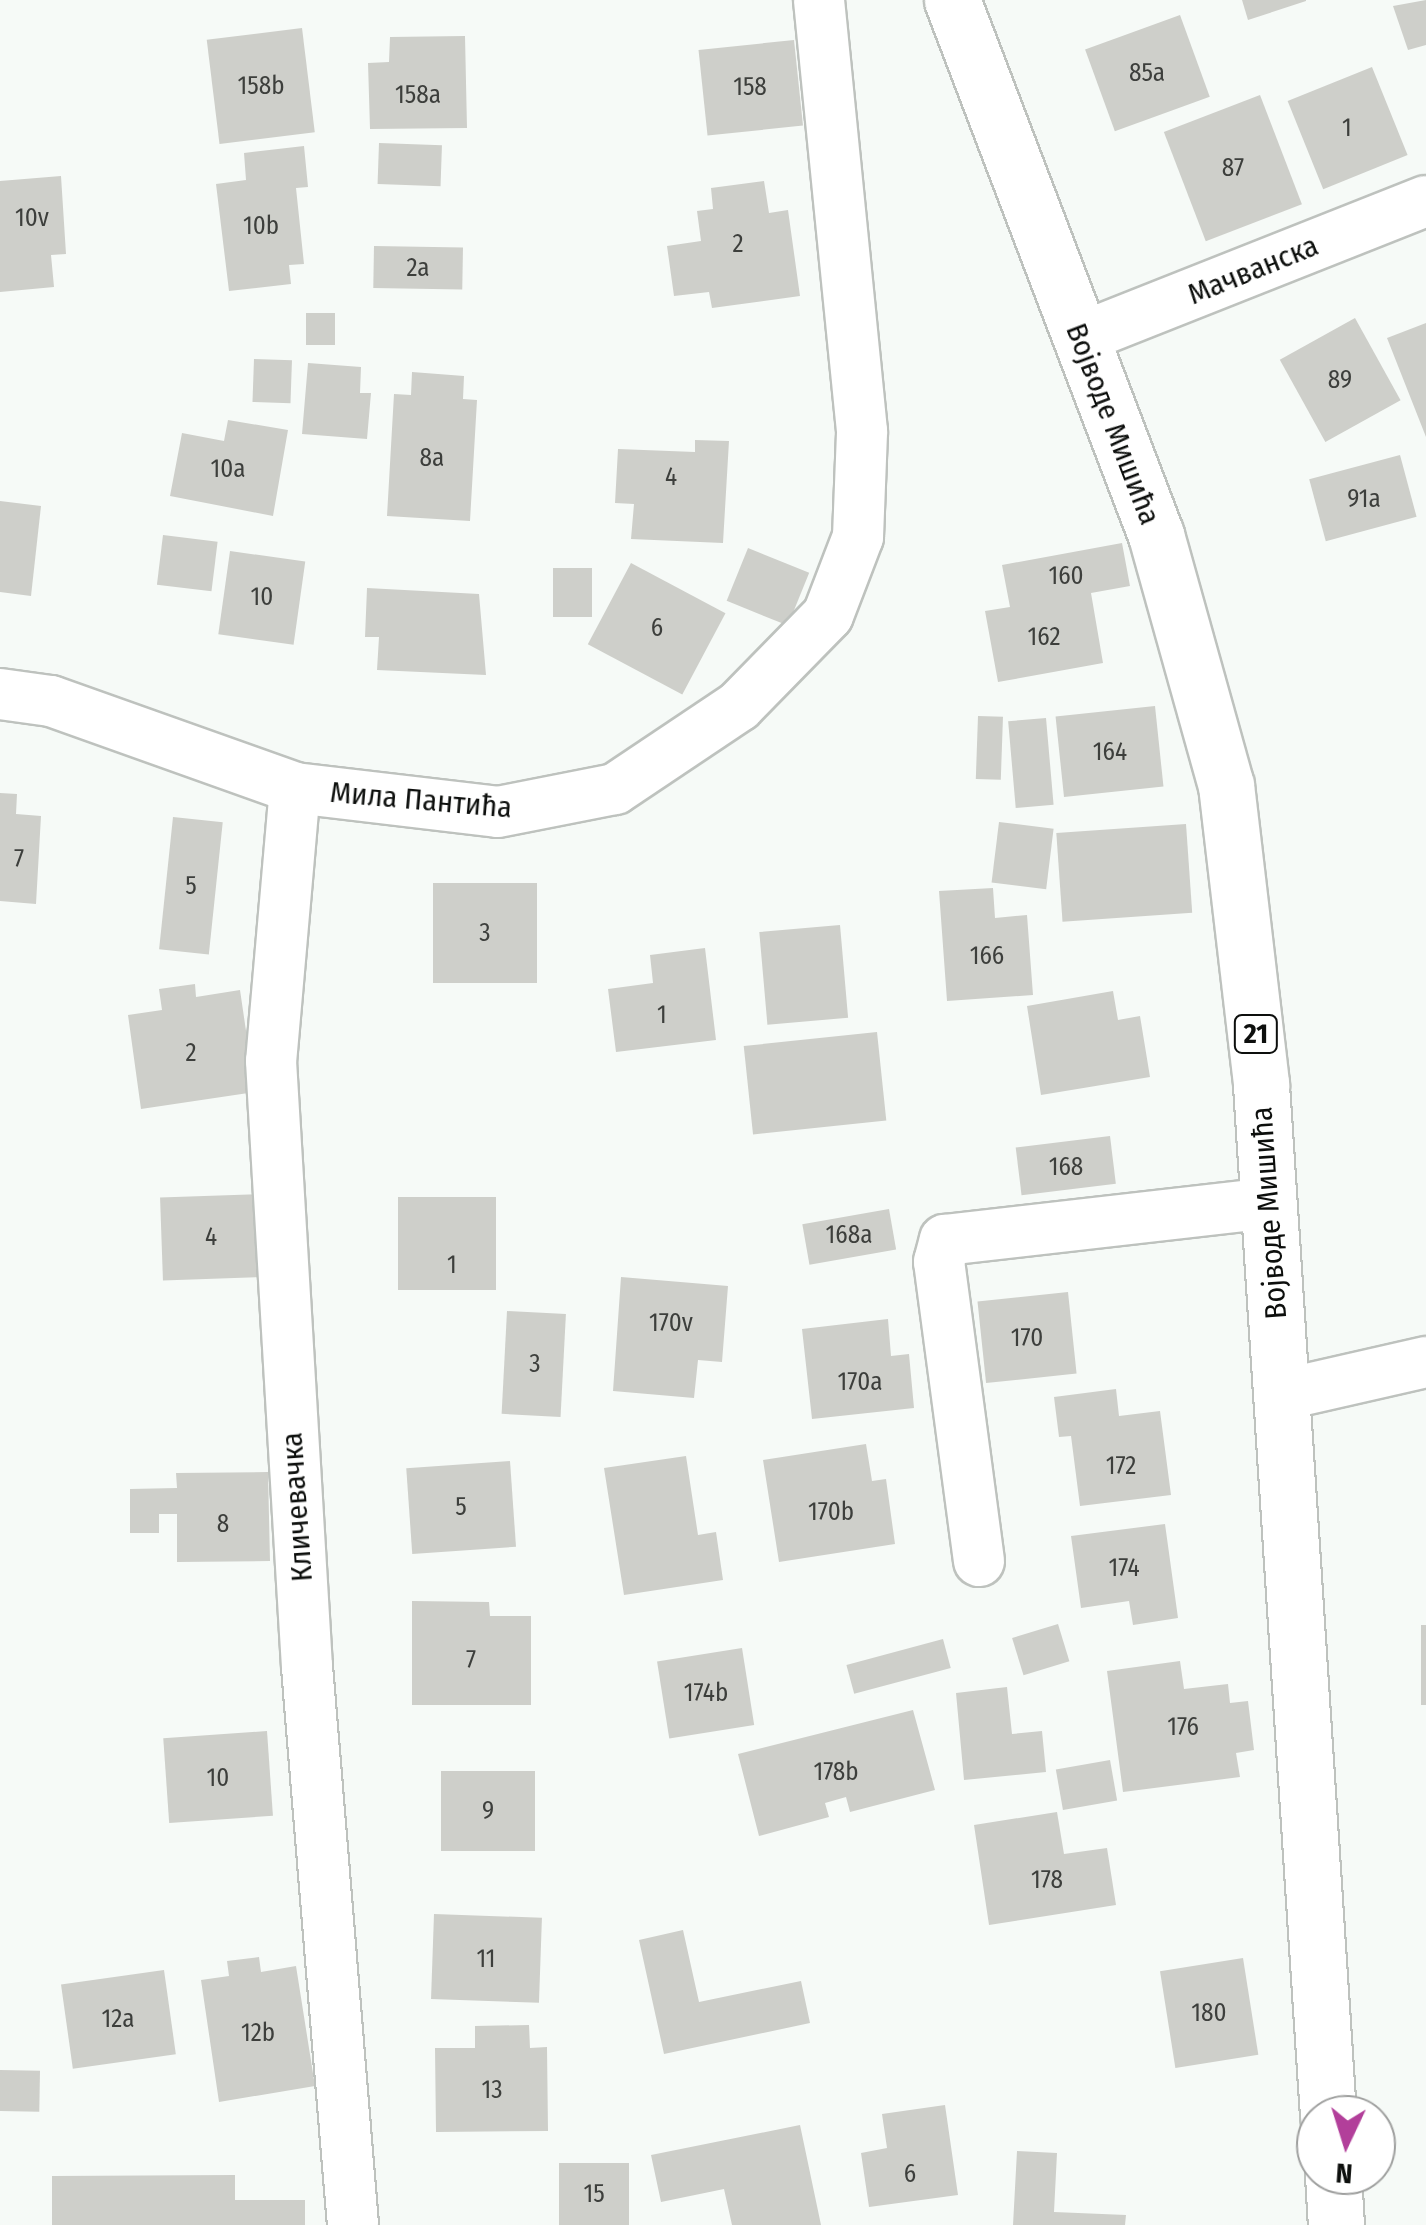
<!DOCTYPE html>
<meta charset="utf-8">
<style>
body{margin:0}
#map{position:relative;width:1426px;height:2225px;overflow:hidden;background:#f6faf7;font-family:"Fira Sans Condensed",sans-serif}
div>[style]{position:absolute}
.building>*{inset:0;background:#cecfca;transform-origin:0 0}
.roads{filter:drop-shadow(2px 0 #bec2be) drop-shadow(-2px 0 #bec2be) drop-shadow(0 2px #bec2be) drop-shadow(0 -2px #bec2be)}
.street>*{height:50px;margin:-25px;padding:0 25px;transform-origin:25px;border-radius:25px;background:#fff}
.primary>*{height:55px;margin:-27.5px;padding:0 27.5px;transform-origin:27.5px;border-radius:27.5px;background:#fff}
span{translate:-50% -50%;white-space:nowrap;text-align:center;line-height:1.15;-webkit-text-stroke:10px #fff;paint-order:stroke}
.number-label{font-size:25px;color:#3d3f3c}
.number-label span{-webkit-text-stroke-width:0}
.shield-label span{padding:2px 8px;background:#fff;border:2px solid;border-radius:8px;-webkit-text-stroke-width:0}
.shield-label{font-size:28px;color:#0d0f0d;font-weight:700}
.street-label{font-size:30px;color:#0d0f0d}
.north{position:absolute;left:1296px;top:2095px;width:100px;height:100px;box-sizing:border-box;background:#fff;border:2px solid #9e9f9e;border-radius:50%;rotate:184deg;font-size:28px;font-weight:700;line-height:40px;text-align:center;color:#0d0f0d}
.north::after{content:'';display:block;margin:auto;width:35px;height:45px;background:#b23f9a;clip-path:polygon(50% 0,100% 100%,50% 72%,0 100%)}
</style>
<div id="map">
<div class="building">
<div style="clip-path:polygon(1242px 0,1306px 0,1306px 1px,1248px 20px)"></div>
<div style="clip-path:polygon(1426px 0,1426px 45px,1408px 50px,1393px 6px)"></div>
<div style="left:1180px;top:15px;width:87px;height:101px;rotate:70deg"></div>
<div style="left:302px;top:28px;width:105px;height:96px;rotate:83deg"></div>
<div style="clip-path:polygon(465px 36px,467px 128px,370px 129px,368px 63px,389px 62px,390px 37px)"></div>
<div style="left:794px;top:40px;width:86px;height:96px;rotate:84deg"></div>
<div style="left:1372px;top:67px;width:95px;height:91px;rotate:68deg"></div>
<div style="left:1260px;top:95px;width:117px;height:103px;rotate:69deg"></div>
<div style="left:379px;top:143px;width:63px;height:41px;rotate:2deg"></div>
<div style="clip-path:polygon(304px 146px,308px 187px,296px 188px,304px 264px,289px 265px,291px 284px,229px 291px,216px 184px,246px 180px,244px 153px)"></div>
<div style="clip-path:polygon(61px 176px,66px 254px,51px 255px,54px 287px,0 292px,0 181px)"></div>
<div style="clip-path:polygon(764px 181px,769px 213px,788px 210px,800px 296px,712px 308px,709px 292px,674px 296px,667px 246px,701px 241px,697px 211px,713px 209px,711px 188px)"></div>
<div style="left:374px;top:246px;width:89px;height:42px;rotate:1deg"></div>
<div style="left:306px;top:313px;width:29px;height:32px"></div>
<div style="left:1355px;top:318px;width:94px;height:86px;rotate:61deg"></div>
<div style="clip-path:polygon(1426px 323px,1426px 437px,1387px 338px)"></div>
<div style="left:254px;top:359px;width:38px;height:43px;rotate:2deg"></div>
<div style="clip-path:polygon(308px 363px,361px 367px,360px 393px,371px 393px,367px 439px,302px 434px)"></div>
<div style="clip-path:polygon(412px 372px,464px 376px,463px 399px,477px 400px,470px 521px,387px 516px,394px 394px,411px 395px)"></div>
<div style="clip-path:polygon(228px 420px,288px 430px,273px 516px,170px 496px,182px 433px,224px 441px)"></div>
<div style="clip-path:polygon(695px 440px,729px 441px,723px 543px,631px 539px,634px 504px,615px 503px,618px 449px,695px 452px)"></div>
<div style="left:1400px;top:455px;width:64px;height:94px;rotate:75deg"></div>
<div style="clip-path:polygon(0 501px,41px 506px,31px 596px,0 592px)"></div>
<div style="left:163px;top:535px;width:55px;height:50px;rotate:7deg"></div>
<div style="clip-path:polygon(1122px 543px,1130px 586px,1091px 593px,1103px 663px,998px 682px,985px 611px,1010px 607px,1002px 565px)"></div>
<div style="left:748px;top:548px;width:66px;height:57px;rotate:22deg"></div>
<div style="left:230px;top:551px;width:76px;height:84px;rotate:8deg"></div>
<div style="left:631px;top:563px;width:107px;height:92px;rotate:28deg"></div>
<div style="left:553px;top:568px;width:39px;height:49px"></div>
<div style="clip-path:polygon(367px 588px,479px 594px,486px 675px,377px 670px,379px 637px,365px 637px)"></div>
<div style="left:1155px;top:706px;width:81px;height:100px;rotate:84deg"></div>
<div style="left:978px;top:716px;width:25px;height:63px;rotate:2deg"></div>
<div style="left:1046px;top:718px;width:87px;height:38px;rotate:85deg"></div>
<div style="clip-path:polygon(0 793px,17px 794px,16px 814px,41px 816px,36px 904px,0 901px)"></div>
<div style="left:173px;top:817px;width:50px;height:133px;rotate:6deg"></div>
<div style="left:999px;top:822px;width:55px;height:61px;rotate:7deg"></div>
<div style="left:1186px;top:824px;width:89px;height:130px;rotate:86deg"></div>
<div style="left:433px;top:883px;width:104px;height:100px"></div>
<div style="clip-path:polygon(993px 888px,995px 918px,1027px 915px,1033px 995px,947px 1001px,939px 891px)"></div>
<div style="left:840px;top:925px;width:93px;height:81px;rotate:85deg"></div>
<div style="clip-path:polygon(705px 948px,716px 1040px,616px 1052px,608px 989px,653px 983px,650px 955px)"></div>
<div style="clip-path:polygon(195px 984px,196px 997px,240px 990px,255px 1092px,141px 1109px,128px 1015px,162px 1010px,159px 989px)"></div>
<div style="clip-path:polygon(1113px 991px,1118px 1020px,1140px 1016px,1150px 1077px,1041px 1095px,1027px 1006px)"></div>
<div style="left:877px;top:1032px;width:89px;height:134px;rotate:84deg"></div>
<div style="left:1110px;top:1136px;width:48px;height:95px;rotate:83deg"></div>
<div style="left:260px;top:1194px;width:83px;height:100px;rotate:88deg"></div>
<div style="left:398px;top:1197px;width:98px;height:93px"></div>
<div style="left:889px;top:1209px;width:41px;height:88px;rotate:80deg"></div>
<div style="clip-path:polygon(621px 1277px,728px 1286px,722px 1362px,698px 1360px,694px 1398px,613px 1391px)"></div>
<div style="left:1068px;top:1292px;width:82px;height:91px;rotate:84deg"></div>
<div style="left:507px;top:1311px;width:59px;height:103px;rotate:3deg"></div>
<div style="clip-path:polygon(888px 1319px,891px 1356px,909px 1354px,914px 1408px,812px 1419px,802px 1329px)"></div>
<div style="clip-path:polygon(1116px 1389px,1119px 1416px,1160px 1411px,1171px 1495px,1080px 1506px,1071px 1436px,1059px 1437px,1054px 1397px)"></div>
<div style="clip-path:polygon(866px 1444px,872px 1481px,886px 1479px,895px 1544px,779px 1562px,763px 1460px)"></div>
<div style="clip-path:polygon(686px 1456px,698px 1535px,716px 1532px,723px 1580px,624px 1595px,604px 1468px)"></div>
<div style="left:510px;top:1461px;width:86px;height:104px;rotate:86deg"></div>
<div style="clip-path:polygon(268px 1472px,270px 1561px,177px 1562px,177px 1514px,159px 1514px,159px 1533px,130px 1533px,130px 1489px,177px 1488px,176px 1473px)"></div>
<div style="clip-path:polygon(1165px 1524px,1178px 1618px,1133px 1625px,1129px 1601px,1081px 1608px,1071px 1536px)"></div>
<div style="clip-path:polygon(412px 1601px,489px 1602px,490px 1616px,531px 1616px,531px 1705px,412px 1705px)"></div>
<div style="left:1058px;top:1624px;width:39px;height:48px;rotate:73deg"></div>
<div style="left:1421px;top:1625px;width:5px;height:80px"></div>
<div style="left:943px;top:1639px;width:30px;height:100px;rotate:75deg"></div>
<div style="left:742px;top:1648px;width:78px;height:86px;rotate:81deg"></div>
<div style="clip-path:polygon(1180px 1661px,1184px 1689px,1228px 1684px,1230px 1703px,1248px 1701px,1254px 1750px,1236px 1753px,1240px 1777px,1123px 1792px,1107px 1671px)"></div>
<div style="clip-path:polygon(1007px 1687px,1012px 1734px,1042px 1731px,1046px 1772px,964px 1780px,956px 1693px)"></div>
<div style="clip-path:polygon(913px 1710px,935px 1790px,850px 1812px,846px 1797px,825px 1803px,829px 1817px,759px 1836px,738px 1754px)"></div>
<div style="left:267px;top:1731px;width:85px;height:104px;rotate:86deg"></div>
<div style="left:1110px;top:1760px;width:41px;height:55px;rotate:80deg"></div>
<div style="left:441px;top:1771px;width:94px;height:80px"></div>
<div style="clip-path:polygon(1057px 1812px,1064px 1854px,1107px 1848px,1116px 1905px,989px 1925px,974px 1825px)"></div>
<div style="left:434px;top:1914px;width:108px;height:85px;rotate:2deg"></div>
<div style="clip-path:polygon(683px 1930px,699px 2002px,801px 1981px,810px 2023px,664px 2054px,639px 1940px)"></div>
<div style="clip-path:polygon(259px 1957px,261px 1972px,296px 1966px,315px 2086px,219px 2102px,201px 1980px,229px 1976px,227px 1961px)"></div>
<div style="left:1243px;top:1958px;width:98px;height:84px;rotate:81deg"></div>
<div style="left:164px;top:1970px;width:85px;height:104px;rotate:82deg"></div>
<div style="clip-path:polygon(529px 2025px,530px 2048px,547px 2047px,548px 2131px,436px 2132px,435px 2048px,475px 2048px,475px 2026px)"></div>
<div style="left:0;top:2070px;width:40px;height:41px;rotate:1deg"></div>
<div style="clip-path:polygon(945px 2105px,958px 2195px,869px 2207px,861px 2153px,887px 2148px,882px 2114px)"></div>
<div style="clip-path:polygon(800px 2125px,821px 2225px,732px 2225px,724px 2189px,661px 2202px,651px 2155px)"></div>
<div style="clip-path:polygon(1017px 2151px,1057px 2153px,1054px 2212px,1126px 2215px,1125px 2225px,1013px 2225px)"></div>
<div style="left:559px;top:2163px;width:70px;height:62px"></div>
<div style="clip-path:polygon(235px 2175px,235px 2200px,305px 2200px,305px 2225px,52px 2225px,52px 2176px)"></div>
</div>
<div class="roads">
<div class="street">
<div style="left:1080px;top:338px;width:372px;rotate:-21.6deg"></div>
<div style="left:0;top:694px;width:51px;rotate:7.8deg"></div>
<div style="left:51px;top:701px;width:259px;rotate:19.6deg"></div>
<div style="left:295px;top:788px;width:204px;rotate:6.7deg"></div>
<div style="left:498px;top:812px;width:119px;rotate:-11.1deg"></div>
<div style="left:615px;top:789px;width:149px;rotate:-33.8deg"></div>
<div style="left:739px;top:706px;width:127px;rotate:-45.6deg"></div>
<div style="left:828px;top:615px;width:84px;rotate:-69deg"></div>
<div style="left:858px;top:537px;width:106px;rotate:-87.8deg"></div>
<div style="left:862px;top:431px;width:433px;rotate:-95.7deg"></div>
<div style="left:295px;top:788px;width:274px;rotate:95deg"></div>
<div style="left:271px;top:1061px;width:607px;rotate:86.6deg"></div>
<div style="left:307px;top:1667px;width:560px;rotate:85.29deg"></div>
<div style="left:1281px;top:1395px;width:149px;rotate:-12.8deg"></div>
<div style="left:979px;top:1561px;width:302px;rotate:-97.6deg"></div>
<div style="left:939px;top:1262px;width:23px;rotate:-75deg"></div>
<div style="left:945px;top:1240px;width:325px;rotate:-6.5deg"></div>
</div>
<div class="primary">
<div style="left:952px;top:0;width:573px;rotate:69.13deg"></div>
<div style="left:1156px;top:535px;width:260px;rotate:74.4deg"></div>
<div style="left:1226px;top:785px;width:302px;rotate:83.3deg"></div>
<div style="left:1261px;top:1085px;width:1032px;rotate:86.28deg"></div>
<div style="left:1333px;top:2175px;width:50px;rotate:86.6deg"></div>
</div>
</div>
<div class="number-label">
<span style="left:1147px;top:73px">85a</span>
<span style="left:261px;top:86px">158b</span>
<span style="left:750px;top:87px">158</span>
<span style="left:418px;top:95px">158a</span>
<span style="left:1347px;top:128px">1</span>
<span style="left:1233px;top:168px">87</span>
<span style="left:32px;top:218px">10v</span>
<span style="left:261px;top:226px">10b</span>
<span style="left:738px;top:244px">2</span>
<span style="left:418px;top:268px">2a</span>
<span style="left:1340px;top:380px">89</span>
<span style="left:432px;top:458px">8a</span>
<span style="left:228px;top:469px">10a</span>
<span style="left:671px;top:477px">4</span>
<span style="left:1364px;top:499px">91a</span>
<span style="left:1066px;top:576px">160</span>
<span style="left:262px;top:597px">10</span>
<span style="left:657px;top:628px">6</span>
<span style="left:1044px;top:637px">162</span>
<span style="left:1110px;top:752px">164</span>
<span style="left:19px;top:859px">7</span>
<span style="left:191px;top:886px">5</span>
<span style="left:485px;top:933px">3</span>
<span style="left:987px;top:956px">166</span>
<span style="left:662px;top:1015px">1</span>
<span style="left:191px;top:1053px">2</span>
<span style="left:1066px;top:1167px">168</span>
<span style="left:849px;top:1235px">168a</span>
<span style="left:211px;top:1237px">4</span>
<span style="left:452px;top:1265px">1</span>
<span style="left:671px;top:1323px">170v</span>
<span style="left:1027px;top:1338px">170</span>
<span style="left:535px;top:1364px">3</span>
<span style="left:860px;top:1382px">170a</span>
<span style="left:1121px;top:1466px">172</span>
<span style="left:461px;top:1507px">5</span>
<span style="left:831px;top:1512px">170b</span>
<span style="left:223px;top:1524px">8</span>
<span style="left:1124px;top:1568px">174</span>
<span style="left:471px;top:1660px">7</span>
<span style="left:706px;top:1693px">174b</span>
<span style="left:1183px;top:1727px">176</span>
<span style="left:836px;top:1772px">178b</span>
<span style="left:218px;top:1778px">10</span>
<span style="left:488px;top:1811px">9</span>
<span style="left:1047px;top:1880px">178</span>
<span style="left:486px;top:1959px">11</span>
<span style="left:1209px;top:2013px">180</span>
<span style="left:118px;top:2019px">12a</span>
<span style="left:258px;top:2033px">12b</span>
<span style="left:492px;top:2090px">13</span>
<span style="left:910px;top:2174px">6</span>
<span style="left:594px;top:2194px">15</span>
</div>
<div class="shield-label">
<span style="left:1256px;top:1034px">21</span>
</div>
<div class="street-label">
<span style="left:1253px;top:270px;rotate:-22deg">Мачванска</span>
<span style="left:1113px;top:424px;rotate:69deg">Војводе Мишића</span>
<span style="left:421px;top:800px;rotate:5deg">Мила Пантића</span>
<span style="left:1269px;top:1213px;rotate:-94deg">Војводе Мишића</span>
<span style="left:297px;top:1507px;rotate:-94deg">Кличевачка</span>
</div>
<div class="north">N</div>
</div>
